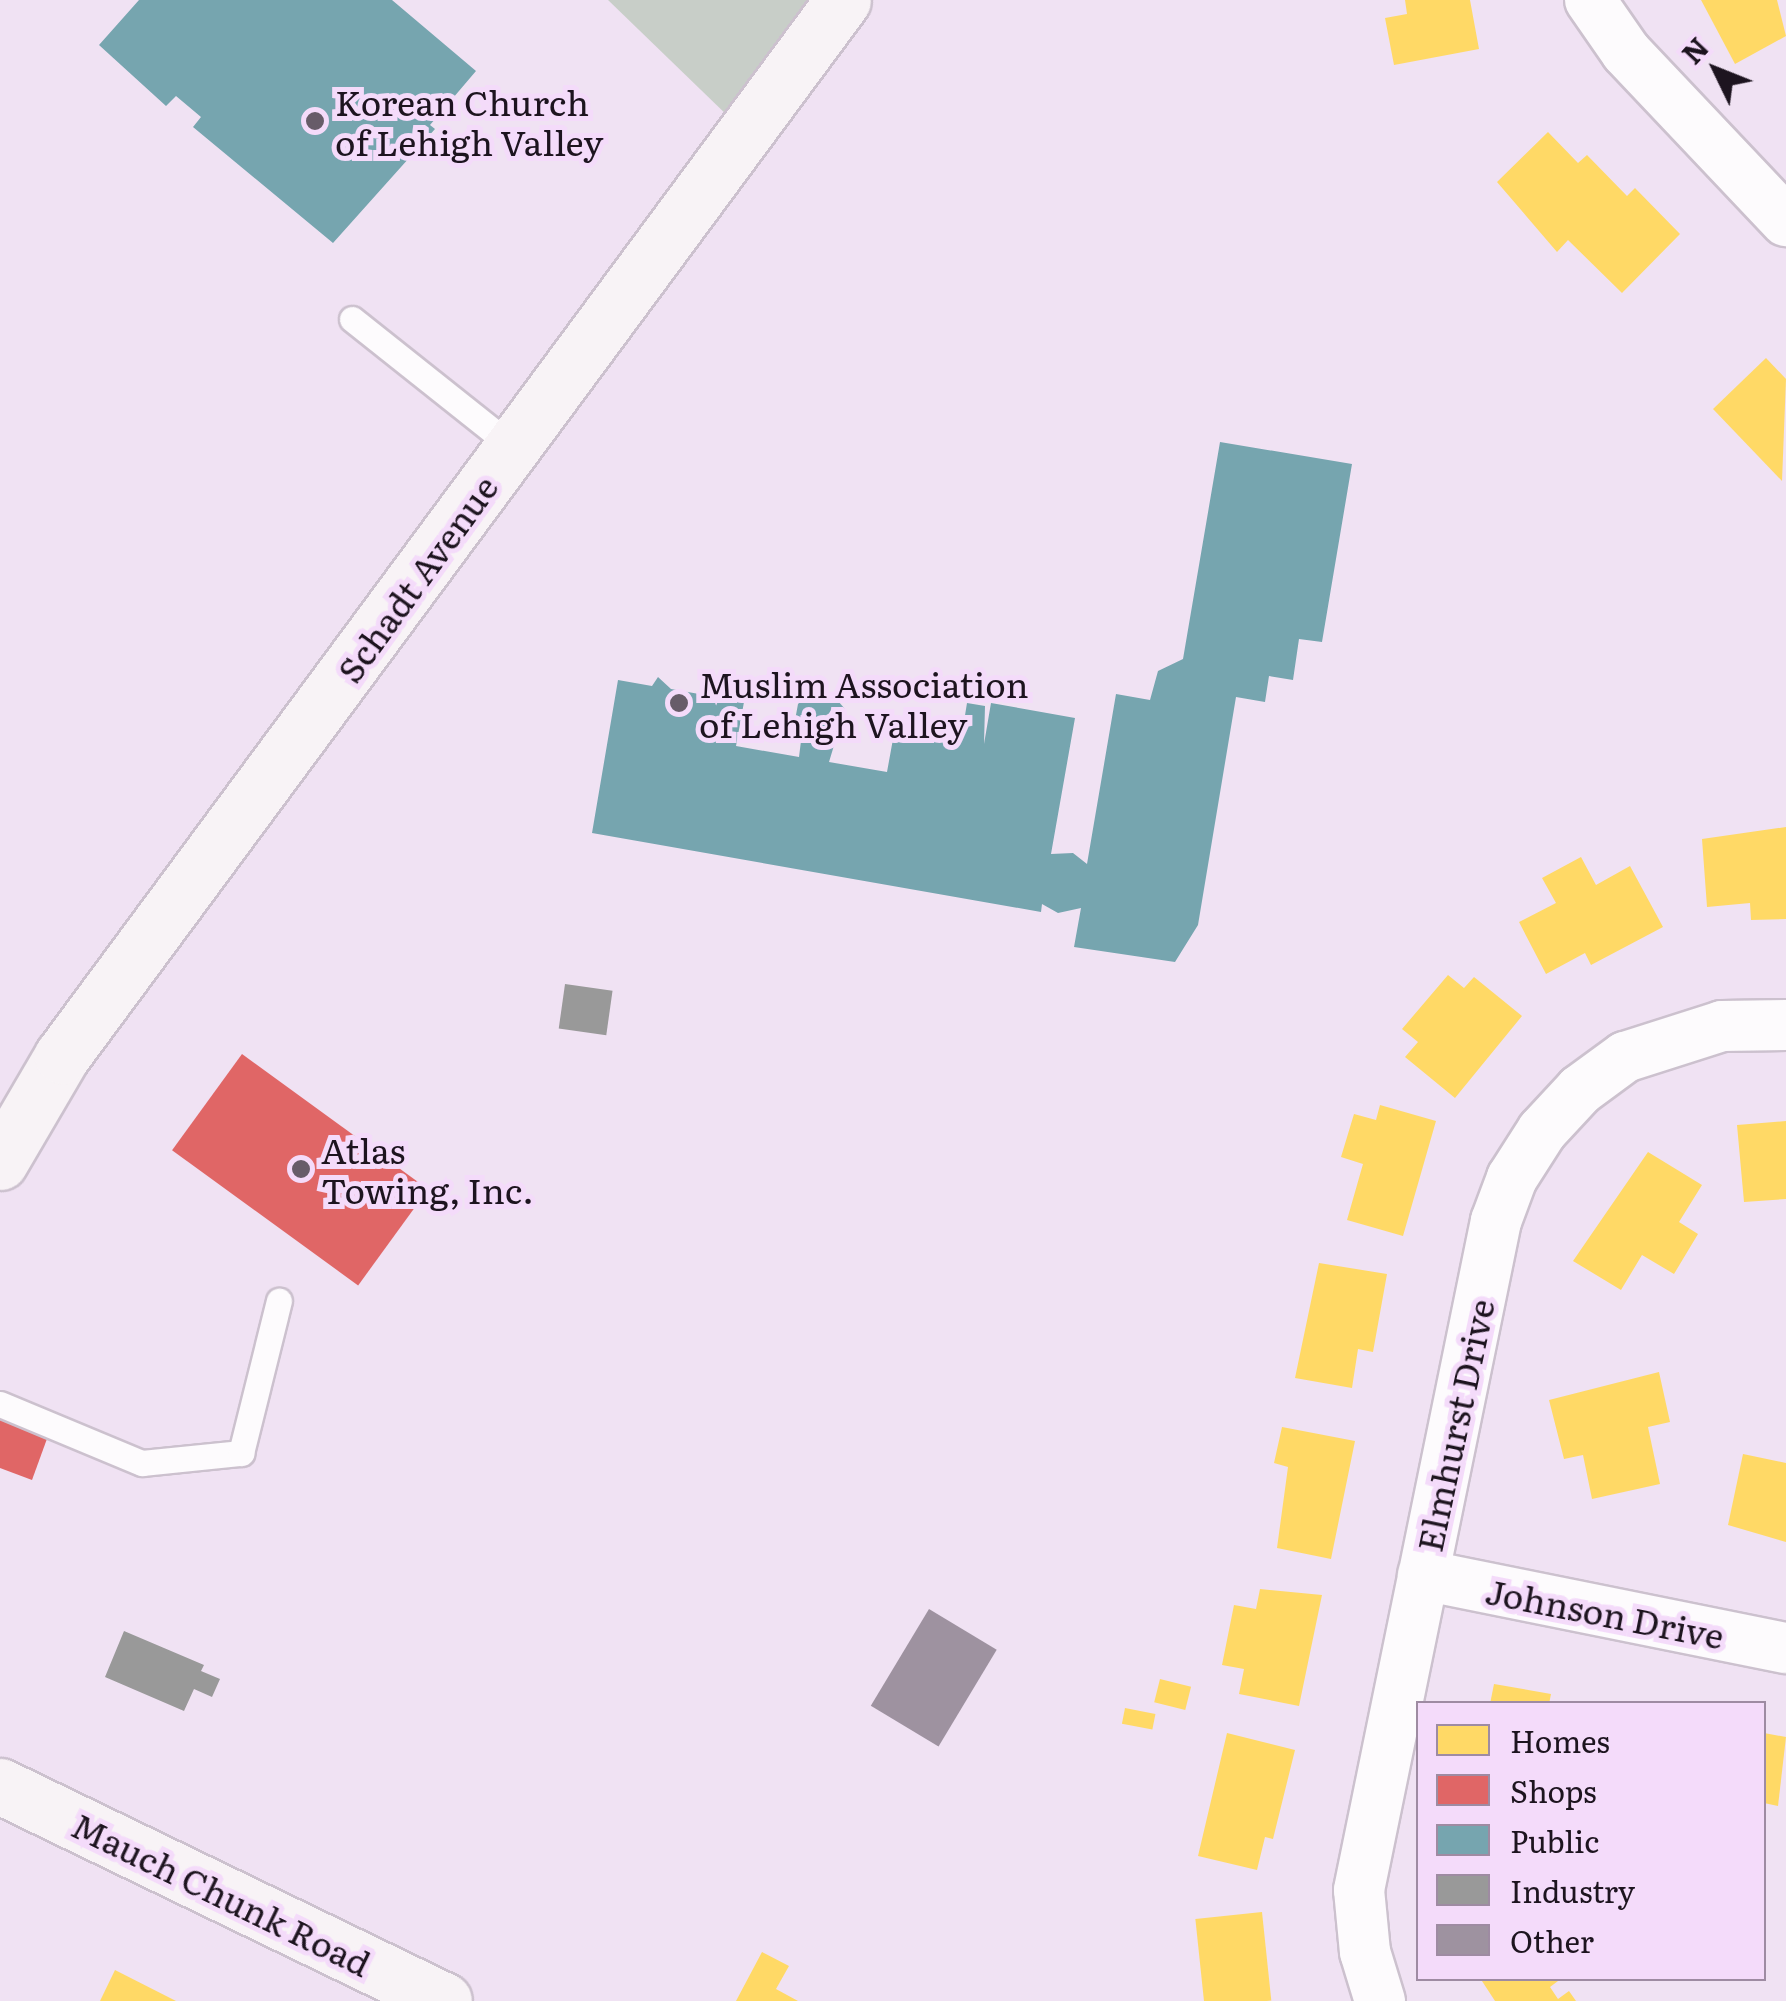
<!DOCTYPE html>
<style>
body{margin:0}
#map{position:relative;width:1786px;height:2001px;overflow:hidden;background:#f0e2f3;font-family:Literata,serif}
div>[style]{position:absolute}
.green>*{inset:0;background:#c8cec8}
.homes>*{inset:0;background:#ffd966;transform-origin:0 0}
.shops>*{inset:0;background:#e06666;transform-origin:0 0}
.public>*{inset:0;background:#76a5af}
.industry>*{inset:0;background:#999;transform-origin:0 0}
.building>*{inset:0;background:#9e92a0;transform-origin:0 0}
.roads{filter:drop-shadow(2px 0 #ccc1ce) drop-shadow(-2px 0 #ccc1ce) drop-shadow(0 2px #ccc1ce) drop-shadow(0 -2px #ccc1ce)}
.lane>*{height:25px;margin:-12.5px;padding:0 12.5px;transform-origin:12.5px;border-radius:12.5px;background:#fdfbfd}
.street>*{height:50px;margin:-25px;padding:0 25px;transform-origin:25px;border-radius:25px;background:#fdfbfd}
.secondary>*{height:55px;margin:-27.5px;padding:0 27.5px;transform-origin:27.5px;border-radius:27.5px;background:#f8f3f6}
.dots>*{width:28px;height:28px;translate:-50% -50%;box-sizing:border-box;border:5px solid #f4dbfa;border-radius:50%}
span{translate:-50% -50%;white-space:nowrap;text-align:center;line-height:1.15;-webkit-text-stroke:10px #f4dbfa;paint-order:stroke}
.poi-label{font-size:35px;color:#1d141f}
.left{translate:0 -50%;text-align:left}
.street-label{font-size:35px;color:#1d141f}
.legend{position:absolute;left:1416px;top:1701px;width:350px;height:280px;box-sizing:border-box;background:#f4dbfa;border:2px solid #9e8ba2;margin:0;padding:12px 18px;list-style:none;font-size:30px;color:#1d141f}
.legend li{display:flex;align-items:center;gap:20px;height:50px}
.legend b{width:50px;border:2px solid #9e8ba2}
.north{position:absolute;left:1666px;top:20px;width:100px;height:100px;-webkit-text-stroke:8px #f4dbfa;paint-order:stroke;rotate:313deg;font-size:28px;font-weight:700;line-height:40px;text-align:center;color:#1d141f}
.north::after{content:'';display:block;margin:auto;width:35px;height:45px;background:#1d141f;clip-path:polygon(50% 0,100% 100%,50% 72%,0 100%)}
</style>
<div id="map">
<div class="green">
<div style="clip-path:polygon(608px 0,818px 0,732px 120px)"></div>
</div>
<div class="homes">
<div style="clip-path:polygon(1405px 0,1470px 0,1479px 49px,1394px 65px,1385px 18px,1407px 14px)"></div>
<div style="clip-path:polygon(1701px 0,1777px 0,1786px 36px,1735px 64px)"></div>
<div style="clip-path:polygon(1548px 132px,1578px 163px,1587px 155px,1627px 196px,1635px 188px,1680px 234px,1622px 293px,1568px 240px,1557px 252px,1497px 182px)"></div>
<div style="clip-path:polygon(1766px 358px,1786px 379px,1782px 481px,1713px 409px)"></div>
<div style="clip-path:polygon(1786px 827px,1786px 919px,1751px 920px,1750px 903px,1707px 907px,1702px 839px)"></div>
<div style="clip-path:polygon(1581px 857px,1596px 885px,1630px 866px,1663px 927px,1591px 965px,1585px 953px,1546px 974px,1519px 922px,1556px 903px,1542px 878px)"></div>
<div style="clip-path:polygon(1448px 975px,1464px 988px,1474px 977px,1522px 1016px,1455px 1098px,1405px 1057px,1418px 1042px,1402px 1029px)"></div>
<div style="clip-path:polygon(1380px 1105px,1436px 1121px,1403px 1236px,1347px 1220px,1363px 1164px,1341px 1157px,1354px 1114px,1376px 1120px)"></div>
<div style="clip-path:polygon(1786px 1121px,1786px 1199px,1744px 1202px,1737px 1125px)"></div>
<div style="clip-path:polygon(1648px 1152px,1702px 1185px,1679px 1222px,1698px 1234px,1674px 1274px,1642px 1255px,1621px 1290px,1573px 1261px)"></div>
<div style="clip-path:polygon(1319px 1263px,1387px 1274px,1373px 1352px,1358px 1349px,1352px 1388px,1295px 1378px)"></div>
<div style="clip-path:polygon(1659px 1372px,1670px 1422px,1648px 1427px,1660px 1484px,1592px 1499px,1583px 1455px,1564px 1459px,1549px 1400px)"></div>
<div style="clip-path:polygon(1282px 1427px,1355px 1441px,1331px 1559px,1277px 1548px,1288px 1467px,1274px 1463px)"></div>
<div style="clip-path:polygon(1743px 1454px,1786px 1463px,1786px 1542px,1728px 1525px)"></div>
<div style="clip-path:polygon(1260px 1589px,1322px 1595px,1299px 1706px,1239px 1694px,1244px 1669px,1222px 1665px,1234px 1605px,1256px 1609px)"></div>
<div style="left:1160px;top:1679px;width:32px;height:24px;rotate:14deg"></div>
<div style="clip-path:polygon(1494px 1684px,1551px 1694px,1549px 1704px,1490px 1704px)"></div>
<div style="left:1125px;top:1708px;width:31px;height:16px;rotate:11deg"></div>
<div style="clip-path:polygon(1227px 1733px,1295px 1750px,1273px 1839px,1265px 1837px,1257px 1870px,1198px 1856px)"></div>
<div style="clip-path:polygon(1764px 1733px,1786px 1737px,1778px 1806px,1764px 1803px)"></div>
<div style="left:1262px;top:1912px;width:89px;height:67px;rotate:84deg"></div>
<div style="clip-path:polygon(762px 1952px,789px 1966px,776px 1989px,798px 2001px,736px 2001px)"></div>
<div style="clip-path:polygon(115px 1970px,176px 2001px,100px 2001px)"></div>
<div style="clip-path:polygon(1480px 1978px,1562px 1978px,1550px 1987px,1558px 1999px,1569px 1991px,1576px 2001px,1495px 2001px)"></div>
</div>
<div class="shops">
<div style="left:242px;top:1054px;width:230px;height:119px;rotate:36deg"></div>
<div style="clip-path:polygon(0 1418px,48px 1436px,32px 1480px,0 1468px)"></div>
</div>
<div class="public">
<div style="clip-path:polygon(139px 0,392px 0,476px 71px,430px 125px,435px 129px,333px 243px,193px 127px,201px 117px,176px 96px,166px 106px,99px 45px)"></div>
<div style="clip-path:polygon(1220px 442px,1352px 464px,1322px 642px,1299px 639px,1293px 680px,1269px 676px,1265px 702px,1236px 697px,1198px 925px,1175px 962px,1074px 947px,1081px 908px,1058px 913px,1042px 904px,1041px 912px,592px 833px,618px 680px,652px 686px,658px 677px,671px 689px,744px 702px,736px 746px,799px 757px,801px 741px,793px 731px,798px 704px,807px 695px,838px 701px,845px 709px,829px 762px,887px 772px,895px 728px,961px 740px,967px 703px,985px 706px,984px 744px,991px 703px,1075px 718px,1051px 854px,1073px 853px,1087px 864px,1116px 694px,1150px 700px,1158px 671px,1183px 659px)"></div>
</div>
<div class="industry">
<div style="left:565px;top:984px;width:48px;height:45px;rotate:8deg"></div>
<div style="clip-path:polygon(124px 1631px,204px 1665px,201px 1671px,220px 1679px,212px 1697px,194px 1689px,184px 1711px,105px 1677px)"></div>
</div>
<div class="building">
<div style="left:929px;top:1609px;width:79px;height:113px;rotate:31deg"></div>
</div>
<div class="roads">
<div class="lane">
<div style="left:352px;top:319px;width:206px;rotate:38.5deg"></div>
<div style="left:0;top:1404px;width:154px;rotate:22.6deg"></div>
<div style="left:142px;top:1463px;width:100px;rotate:-5.8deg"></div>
<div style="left:241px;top:1453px;width:157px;rotate:-76deg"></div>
</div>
<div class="street">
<div style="left:1590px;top:0;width:63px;rotate:55.3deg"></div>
<div style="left:1626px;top:52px;width:233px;rotate:46.6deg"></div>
<div style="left:1423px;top:1575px;width:370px;rotate:11.4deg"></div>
<div style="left:1380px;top:2001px;width:51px;rotate:-107deg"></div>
<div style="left:1365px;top:1952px;width:62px;rotate:-95.5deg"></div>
<div style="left:1359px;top:1890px;width:683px;rotate:-78.43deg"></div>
<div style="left:1496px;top:1221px;width:46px;rotate:-69.6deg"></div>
<div style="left:1512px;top:1178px;width:56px;rotate:-57.4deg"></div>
<div style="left:1542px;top:1131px;width:56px;rotate:-47.2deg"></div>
<div style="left:1580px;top:1090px;width:56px;rotate:-36.3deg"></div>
<div style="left:1625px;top:1057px;width:102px;rotate:-17.7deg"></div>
<div style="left:1722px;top:1026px;width:64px;rotate:-0.9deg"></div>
</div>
<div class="secondary">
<div style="left:0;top:1162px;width:123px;rotate:-59.7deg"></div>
<div style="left:62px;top:1056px;width:1313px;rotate:-53.51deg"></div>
<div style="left:0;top:1786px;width:493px;rotate:25.8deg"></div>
</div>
</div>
<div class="dots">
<div style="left:315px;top:121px;background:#675c69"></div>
<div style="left:679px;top:703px;background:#675c69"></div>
<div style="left:301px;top:1169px;background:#675c69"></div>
</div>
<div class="poi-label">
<span class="left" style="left:335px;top:121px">Korean Church<br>of Lehigh Valley</span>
<span class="left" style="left:699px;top:703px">Muslim Association<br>of Lehigh Valley</span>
<span class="left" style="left:321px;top:1169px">Atlas<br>Towing, Inc.</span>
</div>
<div class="street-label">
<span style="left:416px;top:578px;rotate:-54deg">Schadt Avenue</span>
<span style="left:1454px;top:1425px;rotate:-78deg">Elmhurst Drive</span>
<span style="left:1605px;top:1612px;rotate:11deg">Johnson Drive</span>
<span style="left:222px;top:1893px;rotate:26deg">Mauch Chunk Road</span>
</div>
<ul class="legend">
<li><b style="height:28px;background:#ffd966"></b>Homes</li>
<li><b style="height:28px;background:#e06666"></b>Shops</li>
<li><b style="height:28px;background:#76a5af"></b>Public</li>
<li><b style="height:28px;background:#999"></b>Industry</li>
<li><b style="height:28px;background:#9e92a0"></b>Other</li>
</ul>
<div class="north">N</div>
</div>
